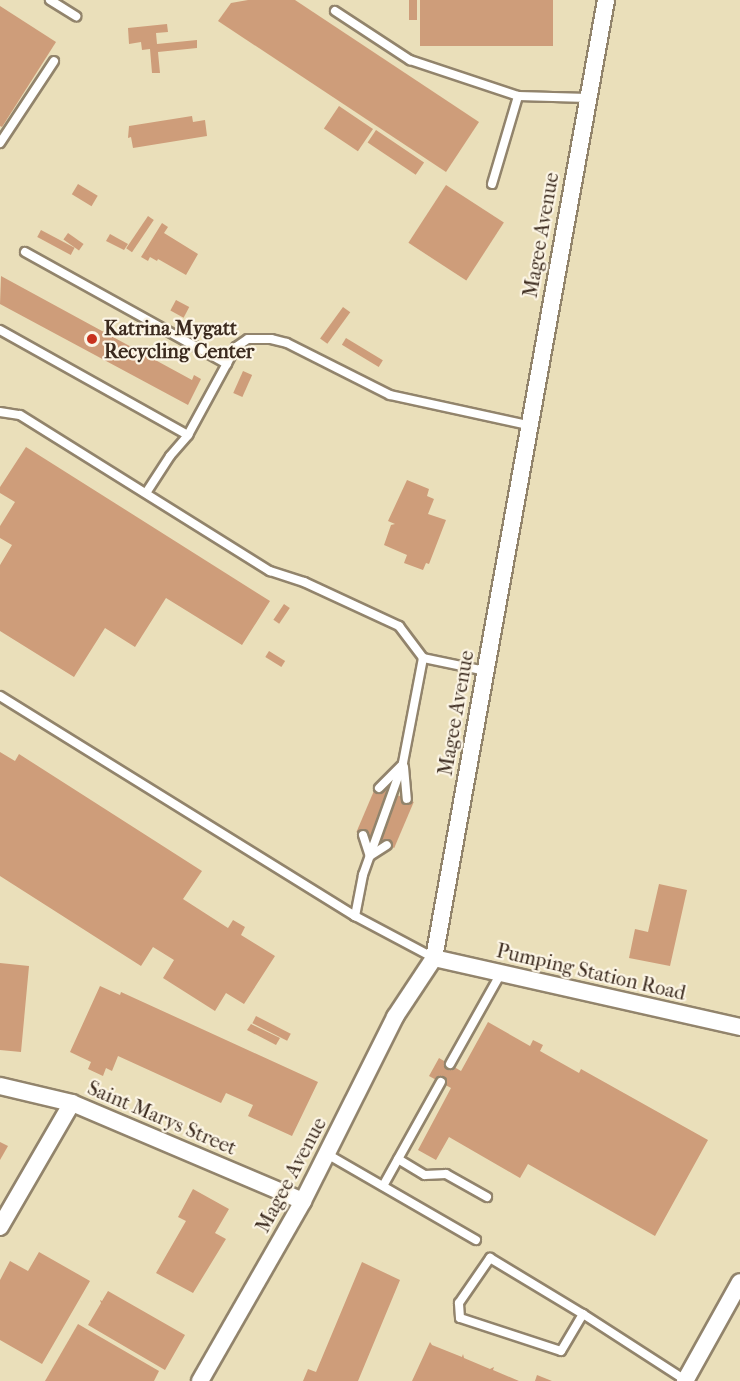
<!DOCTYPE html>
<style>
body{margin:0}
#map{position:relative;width:740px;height:1381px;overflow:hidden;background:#eadfba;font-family:"IM FELL French Canon",serif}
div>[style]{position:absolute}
.building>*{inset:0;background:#ce9d7a;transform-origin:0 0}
.roads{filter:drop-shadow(2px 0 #92846c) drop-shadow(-2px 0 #92846c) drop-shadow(0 2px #92846c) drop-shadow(0 -2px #92846c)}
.service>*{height:8px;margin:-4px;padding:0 4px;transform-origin:4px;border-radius:4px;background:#fff}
.minor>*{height:16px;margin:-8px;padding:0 8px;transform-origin:8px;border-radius:8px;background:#fff}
.dots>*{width:16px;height:16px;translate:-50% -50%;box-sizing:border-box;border:3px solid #fcf5e5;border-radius:50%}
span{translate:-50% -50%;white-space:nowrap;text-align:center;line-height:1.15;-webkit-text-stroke:4.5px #fcf5e5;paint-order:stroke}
.street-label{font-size:20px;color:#3b2a1e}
.poi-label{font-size:20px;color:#3b2a1e;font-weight:700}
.left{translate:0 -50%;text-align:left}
</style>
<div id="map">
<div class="building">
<div style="clip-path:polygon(248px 0,295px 0,479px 122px,446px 172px,218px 21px,231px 3px)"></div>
<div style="left:409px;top:0;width:8px;height:20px"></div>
<div style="left:420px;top:0;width:133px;height:46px"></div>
<div style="clip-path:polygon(0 6px,56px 42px,2px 127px,0 126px)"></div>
<div style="clip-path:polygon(167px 24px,168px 32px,156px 33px,157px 44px,197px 40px,197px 48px,158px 52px,160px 73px,152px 73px,150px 49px,142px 50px,141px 42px,129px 44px,128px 28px)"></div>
<div style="left:339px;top:106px;width:41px;height:27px;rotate:34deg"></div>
<div style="clip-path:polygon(192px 116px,193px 122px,205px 120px,207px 136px,133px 148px,131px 137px,128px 138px,129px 126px)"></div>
<div style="left:376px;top:130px;width:58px;height:15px;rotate:34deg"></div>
<div style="left:78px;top:184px;width:23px;height:12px;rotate:31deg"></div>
<div style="left:446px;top:185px;width:69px;height:69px;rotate:33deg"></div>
<div style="left:148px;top:216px;width:7px;height:39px;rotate:34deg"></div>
<div style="clip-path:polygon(162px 223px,168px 227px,164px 233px,198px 254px,186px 275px,158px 259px,157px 261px,150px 257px,148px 261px,141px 257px)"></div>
<div style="left:41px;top:230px;width:38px;height:8px;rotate:28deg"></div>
<div style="left:68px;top:233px;width:19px;height:8px;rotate:35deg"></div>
<div style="clip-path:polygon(110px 234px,128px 244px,124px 250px,106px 241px)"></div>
<div style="clip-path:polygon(1px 276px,192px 380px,194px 375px,201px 379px,188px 405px,0 304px)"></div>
<div style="left:176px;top:300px;width:15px;height:12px;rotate:28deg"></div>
<div style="left:343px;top:307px;width:9px;height:39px;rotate:36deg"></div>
<div style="left:346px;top:338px;width:43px;height:8px;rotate:31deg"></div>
<div style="left:243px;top:371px;width:10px;height:24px;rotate:24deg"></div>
<div style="clip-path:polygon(26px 447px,270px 601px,242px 645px,166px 598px,135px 647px,105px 628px,74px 677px,0 631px,0 565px,12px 545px,0 538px,0 526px,15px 502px,0 493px,0 487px)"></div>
<div style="clip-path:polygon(407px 480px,429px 489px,427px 496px,434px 499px,428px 514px,446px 520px,429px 564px,426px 563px,423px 570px,404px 563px,407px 555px,384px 545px,391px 525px,395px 524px,388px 521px)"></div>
<div style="left:284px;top:604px;width:7px;height:19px;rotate:34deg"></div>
<div style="left:269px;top:651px;width:19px;height:7px;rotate:32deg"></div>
<div style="clip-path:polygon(0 752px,15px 761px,19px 754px,202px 871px,183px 899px,228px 928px,233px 920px,245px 927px,241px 935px,275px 956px,244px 1004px,226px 993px,215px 1011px,163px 978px,174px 960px,153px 947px,141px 966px,0 876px)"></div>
<div style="left:376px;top:786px;width:41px;height:50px;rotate:23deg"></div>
<div style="clip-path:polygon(659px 884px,687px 890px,670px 966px,629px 958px,635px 929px,648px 932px)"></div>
<div style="clip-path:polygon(0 963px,29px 966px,21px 1052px,0 1050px)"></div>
<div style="clip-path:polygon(100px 986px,120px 995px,121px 992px,318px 1082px,292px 1136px,248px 1116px,253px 1105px,226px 1093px,221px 1103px,118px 1056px,112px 1071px,106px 1068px,103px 1076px,88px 1069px,91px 1062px,70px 1052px)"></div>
<div style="left:256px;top:1016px;width:39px;height:8px;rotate:27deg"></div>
<div style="clip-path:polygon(488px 1022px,530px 1046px,533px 1040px,543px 1045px,540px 1051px,579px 1073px,581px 1069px,708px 1140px,655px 1236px,528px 1164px,520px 1178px,449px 1137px,436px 1160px,418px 1150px,451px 1088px,429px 1076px,439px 1058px,461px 1071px)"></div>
<div style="clip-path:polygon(251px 1024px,280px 1038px,276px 1045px,247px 1030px)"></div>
<div style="clip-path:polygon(0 1142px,8px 1146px,0 1160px)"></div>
<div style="clip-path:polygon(193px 1189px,229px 1209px,215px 1233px,226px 1239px,193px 1293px,156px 1273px,186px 1221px,178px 1217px)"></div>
<div style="clip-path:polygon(39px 1252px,90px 1281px,42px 1364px,0 1340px,0 1280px,10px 1261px,28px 1271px)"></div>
<div style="clip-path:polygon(362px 1262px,400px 1280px,358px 1381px,303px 1381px,308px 1369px,316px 1372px)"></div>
<div style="clip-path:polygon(108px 1291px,185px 1335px,165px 1370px,88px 1325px,101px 1303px,100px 1300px,102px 1301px)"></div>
<div style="clip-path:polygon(78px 1324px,159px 1371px,154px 1381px,45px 1381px)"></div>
<div style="clip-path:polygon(430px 1342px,432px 1345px,462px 1357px,463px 1354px,464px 1358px,490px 1369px,494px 1367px,493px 1370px,519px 1381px,412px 1381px)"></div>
<div style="clip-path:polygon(537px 1375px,552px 1381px,535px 1381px)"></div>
</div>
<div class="roads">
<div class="service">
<div style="left:50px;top:0;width:31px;rotate:32deg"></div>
<div style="left:335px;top:11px;width:90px;rotate:33.2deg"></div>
<div style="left:410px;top:60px;width:114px;rotate:18.4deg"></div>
<div style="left:0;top:143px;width:98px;rotate:-56.6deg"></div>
<div style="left:492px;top:184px;width:92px;rotate:-73.5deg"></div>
<div style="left:518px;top:96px;width:70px;rotate:1.6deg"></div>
<div style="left:25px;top:252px;width:231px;rotate:29deg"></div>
<div style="left:0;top:330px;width:215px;rotate:29.2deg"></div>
<div style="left:0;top:412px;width:20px;rotate:9deg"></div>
<div style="left:20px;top:415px;width:295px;rotate:32deg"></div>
<div style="left:270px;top:571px;width:36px;rotate:18deg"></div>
<div style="left:304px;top:582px;width:105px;rotate:24.9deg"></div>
<div style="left:399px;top:626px;width:40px;rotate:53deg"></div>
<div style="left:423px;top:658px;width:107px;rotate:100.8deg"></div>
<div style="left:403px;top:763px;width:119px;rotate:109.7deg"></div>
<div style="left:363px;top:875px;width:42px;rotate:101deg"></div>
<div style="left:146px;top:493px;width:44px;rotate:-57deg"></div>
<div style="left:170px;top:456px;width:28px;rotate:-49deg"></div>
<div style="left:188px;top:435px;width:100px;rotate:-61.4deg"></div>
<div style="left:236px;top:347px;width:14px;rotate:-34deg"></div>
<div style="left:248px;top:339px;width:23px"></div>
<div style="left:271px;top:339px;width:16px;rotate:14deg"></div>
<div style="left:287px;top:343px;width:115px;rotate:26.8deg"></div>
<div style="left:390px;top:395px;width:141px;rotate:12.3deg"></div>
<div style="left:423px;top:658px;width:63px;rotate:11.8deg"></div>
<div style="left:0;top:696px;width:418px;rotate:31.8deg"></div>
<div style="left:355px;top:916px;width:89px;rotate:28deg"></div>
<div style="left:404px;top:767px;width:32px;rotate:85deg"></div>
<div style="left:379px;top:788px;width:31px;rotate:-45deg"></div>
<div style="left:363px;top:835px;width:22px;rotate:72deg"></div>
<div style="left:370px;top:856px;width:20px;rotate:-33deg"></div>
<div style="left:450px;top:1064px;width:104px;rotate:-60.7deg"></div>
<div style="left:327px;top:1154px;width:172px;rotate:30deg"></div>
<div style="left:398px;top:1159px;width:31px;rotate:31deg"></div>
<div style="left:425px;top:1175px;width:21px;rotate:-3deg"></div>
<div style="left:446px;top:1174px;width:47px;rotate:29.3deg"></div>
<div style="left:383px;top:1186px;width:119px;rotate:-60.9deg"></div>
<div style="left:583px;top:1314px;width:43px;rotate:120.7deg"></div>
<div style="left:561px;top:1351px;width:106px;rotate:-161.9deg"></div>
<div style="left:460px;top:1318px;width:15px;rotate:-94deg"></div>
<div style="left:459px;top:1303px;width:55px;rotate:-55.4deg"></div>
<div style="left:490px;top:1258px;width:109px;rotate:31.1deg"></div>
<div style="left:583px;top:1314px;width:121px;rotate:32.9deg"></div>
</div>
<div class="minor">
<div style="left:434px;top:958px;width:314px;rotate:12.7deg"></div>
<div style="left:0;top:1086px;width:74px;rotate:13.3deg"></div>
<div style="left:72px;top:1103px;width:251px;rotate:23deg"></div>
<div style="left:0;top:1227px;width:143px;rotate:-59.9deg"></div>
<div style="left:200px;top:1381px;width:207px;rotate:-60.2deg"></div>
<div style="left:303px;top:1201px;width:206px;rotate:-63.4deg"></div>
<div style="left:395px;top:1017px;width:71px;rotate:-56.5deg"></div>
<div style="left:434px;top:958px;width:973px;rotate:-79.82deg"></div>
<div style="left:685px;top:1381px;width:113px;rotate:-60.9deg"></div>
</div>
</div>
<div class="dots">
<div style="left:92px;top:339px;background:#c8321e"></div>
</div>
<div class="street-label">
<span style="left:541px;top:235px;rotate:-80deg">Magee Avenue</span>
<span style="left:456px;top:713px;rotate:-80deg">Magee Avenue</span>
<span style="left:591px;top:972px;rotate:13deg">Pumping Station Road</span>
<span style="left:162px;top:1118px;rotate:23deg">Saint Marys Street</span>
<span style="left:291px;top:1175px;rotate:-62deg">Magee Avenue</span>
</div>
<div class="poi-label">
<span class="left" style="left:104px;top:340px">Katrina Mygatt<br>Recycling Center</span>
</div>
</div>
